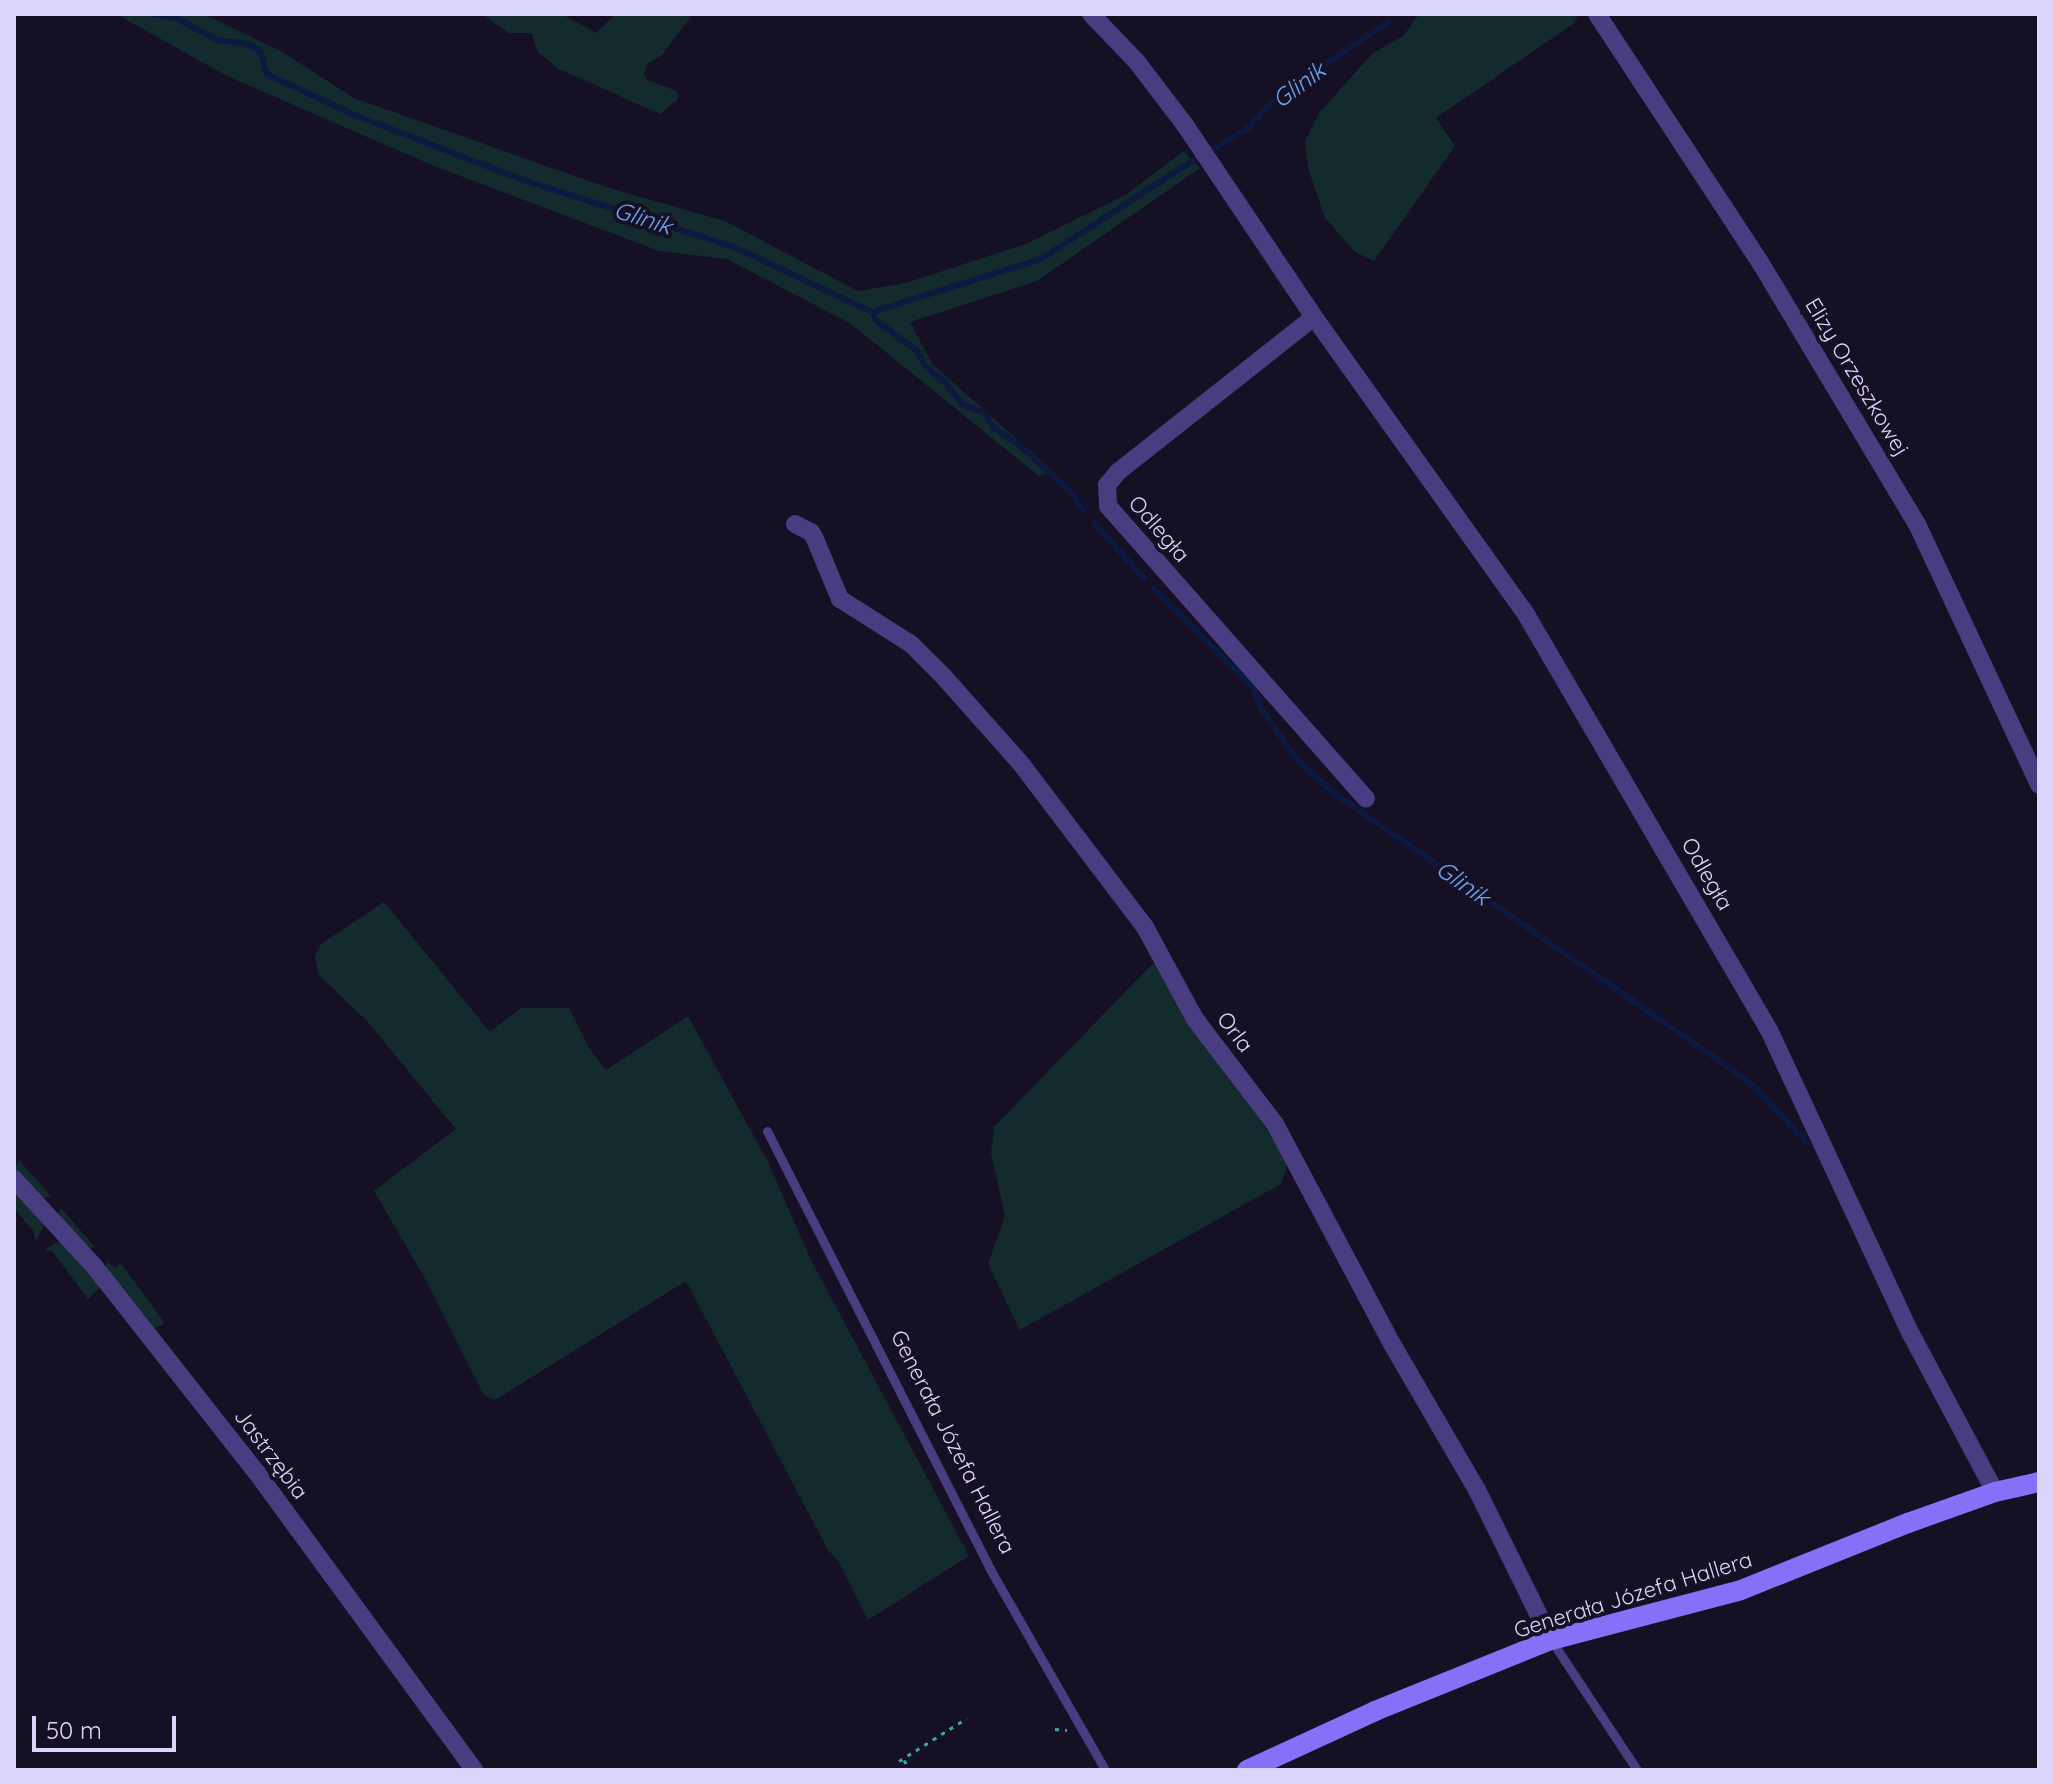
<!DOCTYPE html>
<meta charset="utf-8">
<style>
body{margin:0}
#map{position:relative;width:2053px;height:1784px;overflow:hidden;background:#161024;font-family:Quicksand,sans-serif}
div>[style]{position:absolute}
.green>*{inset:0;background:#132b2d}
.stream>*{height:6px;margin:-3px;padding:0 3px;transform-origin:3px;border-radius:3px;background:#0d1940}
.path>*{height:3px;margin-top:-1.5px;transform-origin:0;background:repeating-linear-gradient(90deg,#36a8b0 0 4px,transparent 0 10px)}
.lane>*{height:9px;margin:-4.5px;padding:0 4.5px;transform-origin:4.5px;border-radius:4.5px;background:#483d80}
.street>*{height:18px;margin:-9px;padding:0 9px;transform-origin:9px;border-radius:9px;background:#483d80}
.secondary>*{height:20px;margin:-10px;padding:0 10px;transform-origin:10px;border-radius:10px;background:#8571f7}
span{translate:-50% -50%;white-space:nowrap;text-align:center;line-height:1.15;-webkit-text-stroke:8px #161024;paint-order:stroke}
.street-label{font-size:22px;color:#ded5fd}
.water-label{font-size:24px;color:#69a4f7;font-style:italic}
.frame{position:absolute;inset:0;border:16px solid #ded5fd;pointer-events:none}
.scale{position:absolute;left:32px;top:1716px;width:144px;height:36px;box-sizing:border-box;border:4px solid #ded5fd;border-top:0;padding-left:10px;font-size:24px;line-height:28px;white-space:nowrap;color:#ded5fd;-webkit-text-stroke:6px #161024;paint-order:stroke}
</style>
<div id="map">
<div class="green">
<div style="clip-path:polygon(116px 14px,204px 14px,284px 53px,354px 98px,606px 187px,725px 221px,858px 291px,906px 283px,1028px 243px,1127px 194px,1184px 151px,1200px 168px,1037px 281px,910px 322px,932px 364px,1052px 470px,1039px 476px,851px 324px,727px 259px,659px 251px,434px 166px,227px 76px)"></div>
<div style="clip-path:polygon(482px 14px,562px 14px,596px 33px,616px 14px,693px 14px,662px 55px,647px 64px,644px 75px,647px 80px,677px 91px,678px 99px,660px 114px,559px 69px,538px 52px,531px 33px,509px 33px)"></div>
<div style="clip-path:polygon(1419px 14px,1579px 14px,1573px 24px,1436px 118px,1455px 146px,1374px 261px,1355px 252px,1325px 218px,1308px 168px,1305px 141px,1319px 113px,1372px 54px,1404px 35px)"></div>
<div style="clip-path:polygon(384px 902px,490px 1032px,521px 1008px,569px 1008px,589px 1048px,606px 1070px,688px 1016px,768px 1162px,810px 1258px,969px 1556px,868px 1620px,838px 1561px,828px 1550px,686px 1281px,495px 1400px,484px 1395px,424px 1277px,374px 1191px,456px 1129px,367px 1021px,318px 974px,315px 956px,321px 944px)"></div>
<div style="clip-path:polygon(1156px 960px,1288px 1162px,1281px 1184px,1020px 1330px,988px 1264px,1005px 1216px,991px 1154px,994px 1127px)"></div>
<div style="clip-path:polygon(19px 1160px,51px 1196px,41px 1199px,14px 1170px)"></div>
<div style="clip-path:polygon(17px 1190px,46px 1221px,36px 1241px,33px 1230px,14px 1209px)"></div>
<div style="clip-path:polygon(61px 1208px,95px 1247px,87px 1250px,57px 1217px)"></div>
<div style="clip-path:polygon(63px 1239px,102px 1286px,88px 1299px,53px 1252px,44px 1250px)"></div>
<div style="clip-path:polygon(108px 1262px,114px 1268px,121px 1263px,165px 1324px,153px 1328px,104px 1269px)"></div>
</div>
<div class="stream">
<div style="left:153px;top:14px;width:25px;rotate:11deg"></div>
<div style="left:178px;top:19px;width:44px;rotate:28.3deg"></div>
<div style="left:217px;top:40px;width:32px;rotate:7deg"></div>
<div style="left:249px;top:44px;width:14px;rotate:34deg"></div>
<div style="left:261px;top:52px;width:21px;rotate:76deg"></div>
<div style="left:266px;top:72px;width:6px;rotate:39deg"></div>
<div style="left:271px;top:76px;width:89px;rotate:25.1deg"></div>
<div style="left:352px;top:114px;width:183px;rotate:21.1deg"></div>
<div style="left:523px;top:180px;width:221px;rotate:17.6deg"></div>
<div style="left:734px;top:247px;width:153px;rotate:25.2deg"></div>
<div style="left:872px;top:312px;width:9px;rotate:63deg"></div>
<div style="left:876px;top:320px;width:51px;rotate:37.1deg"></div>
<div style="left:917px;top:351px;width:18px;rotate:61deg"></div>
<div style="left:926px;top:367px;width:24px;rotate:38deg"></div>
<div style="left:945px;top:382px;width:29px;rotate:52deg"></div>
<div style="left:963px;top:405px;width:21px;rotate:19deg"></div>
<div style="left:983px;top:412px;width:21px;rotate:55deg"></div>
<div style="left:995px;top:429px;width:26px;rotate:32deg"></div>
<div style="left:1017px;top:443px;width:73px;rotate:42.2deg"></div>
<div style="left:1071px;top:492px;width:22px;rotate:56deg"></div>
<div style="left:1211px;top:151px;width:42px;rotate:-31.4deg"></div>
<div style="left:1247px;top:129px;width:43px;rotate:-47.8deg"></div>
<div style="left:1276px;top:97px;width:136px;rotate:-33.9deg"></div>
<div style="left:872px;top:312px;width:177px;rotate:-17.4deg"></div>
<div style="left:1041px;top:259px;width:187px;rotate:-33deg"></div>
<div style="left:1094px;top:523px;width:74px;rotate:47.7deg"></div>
<div style="left:1154px;top:589px;width:140px;rotate:45deg"></div>
<div style="left:1253px;top:688px;width:25px;rotate:67deg"></div>
<div style="left:1263px;top:711px;width:60px;rotate:55.2deg"></div>
<div style="left:1297px;top:760px;width:50px;rotate:41.7deg"></div>
<div style="left:1334px;top:793px;width:486px;rotate:34.8deg"></div>
<div style="left:1733px;top:1070px;width:29px;rotate:38deg"></div>
<div style="left:1756px;top:1088px;width:74px;rotate:47.2deg"></div>
</div>
<div class="path">
<div style="left:1055px;top:1729px;width:12px;rotate:5deg"></div>
<div style="left:904px;top:1760px;width:12px;rotate:59deg"></div>
<div style="left:899px;top:1761px;width:80px;rotate:-32.3deg"></div>
</div>
<div class="lane">
<div style="left:767px;top:1131px;width:492px;rotate:63deg"></div>
<div style="left:990px;top:1569px;width:232px;rotate:60.2deg"></div>
<div style="left:1551px;top:1640px;width:156px;rotate:56.5deg"></div>
</div>
<div class="street">
<div style="left:1091px;top:14px;width:66px;rotate:46.2deg"></div>
<div style="left:1137px;top:62px;width:79px;rotate:52.7deg"></div>
<div style="left:1185px;top:125px;width:231px;rotate:56.1deg"></div>
<div style="left:1314px;top:317px;width:367px;rotate:54.5deg"></div>
<div style="left:1527px;top:616px;width:480px;rotate:59.7deg"></div>
<div style="left:1769px;top:1030px;width:336px;rotate:65deg"></div>
<div style="left:1911px;top:1334px;width:179px;rotate:62deg"></div>
<div style="left:1597px;top:14px;width:297px;rotate:56.7deg"></div>
<div style="left:1760px;top:262px;width:305px;rotate:59.1deg"></div>
<div style="left:1917px;top:524px;width:288px;rotate:64.9deg"></div>
<div style="left:1314px;top:317px;width:250px;rotate:141.7deg"></div>
<div style="left:1118px;top:472px;width:17px;rotate:130deg"></div>
<div style="left:1107px;top:485px;width:21px;rotate:87deg"></div>
<div style="left:1108px;top:506px;width:390px;rotate:48.6deg"></div>
<div style="left:795px;top:524px;width:18px;rotate:27deg"></div>
<div style="left:811px;top:532px;width:8px;rotate:60deg"></div>
<div style="left:815px;top:539px;width:65px;rotate:67.4deg"></div>
<div style="left:840px;top:599px;width:84px;rotate:32.4deg"></div>
<div style="left:911px;top:644px;width:47px;rotate:45deg"></div>
<div style="left:944px;top:677px;width:118px;rotate:48.4deg"></div>
<div style="left:1022px;top:765px;width:203px;rotate:52.8deg"></div>
<div style="left:1145px;top:927px;width:105px;rotate:61.5deg"></div>
<div style="left:1195px;top:1019px;width:132px;rotate:52.7deg"></div>
<div style="left:1275px;top:1124px;width:249px;rotate:62deg"></div>
<div style="left:1392px;top:1344px;width:169px;rotate:59.8deg"></div>
<div style="left:1477px;top:1490px;width:167px;rotate:63.7deg"></div>
<div style="left:14px;top:1179px;width:118px;rotate:47.4deg"></div>
<div style="left:94px;top:1266px;width:263px;rotate:51.8deg"></div>
<div style="left:257px;top:1473px;width:368px;rotate:53.8deg"></div>
</div>
<div class="secondary">
<div style="left:1247px;top:1770px;width:141px;rotate:-24.7deg"></div>
<div style="left:1375px;top:1711px;width:190px;rotate:-22deg"></div>
<div style="left:1551px;top:1640px;width:196px;rotate:-14.7deg"></div>
<div style="left:1741px;top:1590px;width:180px;rotate:-21.9deg"></div>
<div style="left:1908px;top:1523px;width:92px;rotate:-19.6deg"></div>
<div style="left:1995px;top:1492px;width:45px;rotate:-12.8deg"></div>
</div>
<div class="street-label">
<span style="left:1857px;top:377px;rotate:59deg">Elizy Orzeszkowej</span>
<span style="left:1159px;top:529px;rotate:49deg">Odległa</span>
<span style="left:1707px;top:874px;rotate:60deg">Odległa</span>
<span style="left:1235px;top:1032px;rotate:53deg">Orla</span>
<span style="left:953px;top:1442px;rotate:63deg">Generała Józefa Hallera</span>
<span style="left:271px;top:1454px;rotate:53deg">Jastrzębia</span>
<span style="left:1633px;top:1595px;rotate:-17deg">Generała Józefa Hallera</span>
</div>
<div class="water-label">
<span style="left:1299px;top:85px;rotate:-37deg">Glinik</span>
<span style="left:643px;top:218px;rotate:18deg">Glinik</span>
<span style="left:1463px;top:883px;rotate:35deg">Glinik</span>
</div>
<div class="frame"></div>
<div class="scale">50 m</div>
</div>
